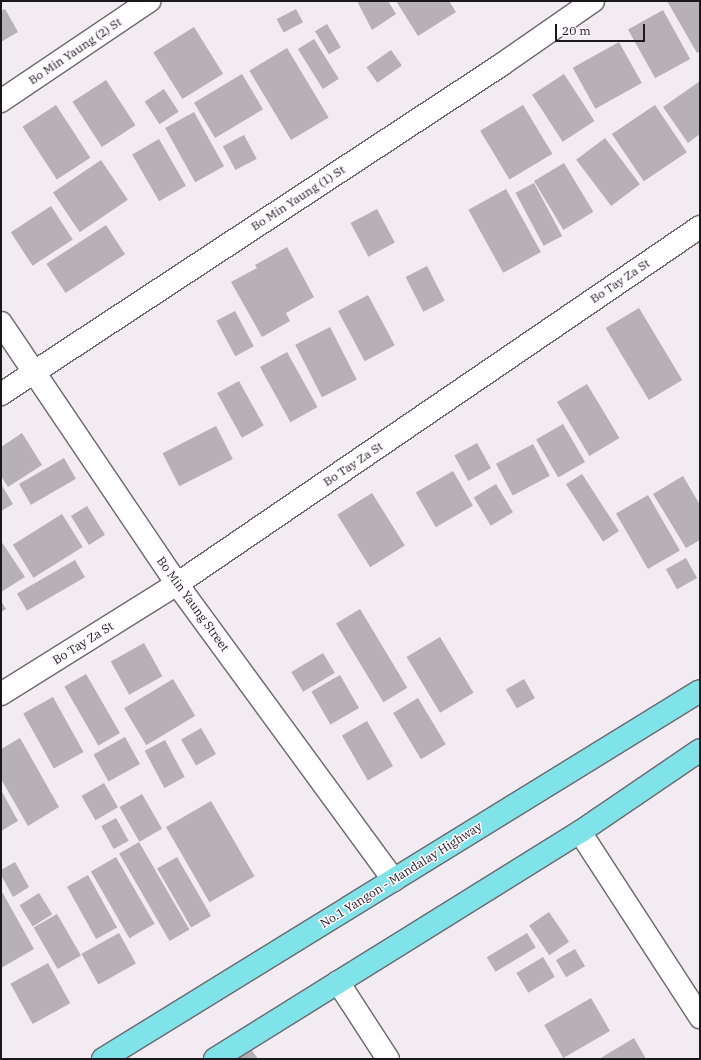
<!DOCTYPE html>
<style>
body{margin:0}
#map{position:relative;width:701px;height:1060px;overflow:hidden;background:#f2ebf2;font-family:"IBM Plex Serif",serif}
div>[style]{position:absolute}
.building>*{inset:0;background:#b7b0b7;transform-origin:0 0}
.roads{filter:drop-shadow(1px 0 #6c676d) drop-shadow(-1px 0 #6c676d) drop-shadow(0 1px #6c676d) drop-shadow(0 -1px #6c676d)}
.minor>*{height:22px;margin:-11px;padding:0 11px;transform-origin:11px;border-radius:11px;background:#fff}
.highway>*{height:22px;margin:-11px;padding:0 11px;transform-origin:11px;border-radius:11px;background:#80e3e9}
span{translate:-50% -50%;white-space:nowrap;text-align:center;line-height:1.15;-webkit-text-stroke:3px #fef8ff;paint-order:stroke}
.street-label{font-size:12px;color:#1b181b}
.frame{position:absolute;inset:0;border:2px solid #1b181b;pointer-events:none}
.scale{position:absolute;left:555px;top:24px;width:90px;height:18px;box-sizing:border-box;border:2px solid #1b181b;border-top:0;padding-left:5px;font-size:12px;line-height:14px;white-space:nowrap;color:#1b181b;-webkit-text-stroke:3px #fef8ff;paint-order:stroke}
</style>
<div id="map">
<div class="building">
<div style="clip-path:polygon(357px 1px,388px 1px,396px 14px,372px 30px)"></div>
<div style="clip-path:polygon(396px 1px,449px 1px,456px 12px,418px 36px)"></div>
<div style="clip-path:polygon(667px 1px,700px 1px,700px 51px,697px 53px)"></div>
<div style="clip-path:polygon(5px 9px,18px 32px,1px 42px,1px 11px)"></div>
<div style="left:296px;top:9px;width:15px;height:22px;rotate:62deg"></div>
<div style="left:663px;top:10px;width:56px;height:40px;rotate:61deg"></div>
<div style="left:327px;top:24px;width:27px;height:14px;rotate:59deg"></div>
<div style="left:194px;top:27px;width:55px;height:48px;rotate:58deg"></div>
<div style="left:314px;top:39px;width:47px;height:19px;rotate:58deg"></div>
<div style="left:619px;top:42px;width:47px;height:53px;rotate:61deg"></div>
<div style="left:287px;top:48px;width:81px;height:44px;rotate:59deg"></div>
<div style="left:391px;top:50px;width:19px;height:30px;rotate:55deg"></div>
<div style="left:242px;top:74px;width:41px;height:56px;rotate:59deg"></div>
<div style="left:564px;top:74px;width:56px;height:38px;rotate:57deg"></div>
<div style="left:106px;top:80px;width:54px;height:40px;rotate:57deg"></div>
<div style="clip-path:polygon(700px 81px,700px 134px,688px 143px,663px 107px)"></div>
<div style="left:164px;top:89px;width:27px;height:23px;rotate:57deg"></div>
<div style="left:56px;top:105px;width:63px;height:40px;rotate:57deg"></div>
<div style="left:523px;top:105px;width:57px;height:50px;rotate:59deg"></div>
<div style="left:655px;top:105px;width:57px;height:52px;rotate:56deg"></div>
<div style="left:194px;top:112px;width:62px;height:33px;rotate:61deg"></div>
<div style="left:244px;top:135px;width:27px;height:24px;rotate:62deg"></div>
<div style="left:605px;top:138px;width:58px;height:36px;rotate:53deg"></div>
<div style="left:159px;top:139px;width:54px;height:31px;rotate:60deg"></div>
<div style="left:101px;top:160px;width:48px;height:58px;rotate:56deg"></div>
<div style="left:564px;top:163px;width:57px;height:35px;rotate:59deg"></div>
<div style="left:534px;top:183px;width:60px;height:21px;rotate:62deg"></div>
<div style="left:506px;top:189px;width:72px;height:43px;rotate:61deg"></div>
<div style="left:51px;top:206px;width:40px;height:48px;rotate:57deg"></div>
<div style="left:377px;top:209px;width:38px;height:30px;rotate:62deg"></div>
<div style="left:106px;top:225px;width:35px;height:71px;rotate:57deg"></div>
<div style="clip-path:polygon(287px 247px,314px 297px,286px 313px,290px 321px,262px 337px,231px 282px,257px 268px,255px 265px)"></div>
<div style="left:427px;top:266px;width:39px;height:24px;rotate:63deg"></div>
<div style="left:368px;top:295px;width:57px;height:34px;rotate:62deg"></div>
<div style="left:639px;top:308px;width:84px;height:39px;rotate:59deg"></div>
<div style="left:235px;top:311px;width:40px;height:21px;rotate:62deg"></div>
<div style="left:330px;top:327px;width:59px;height:39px;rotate:63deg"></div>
<div style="left:287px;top:352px;width:63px;height:31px;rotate:61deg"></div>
<div style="left:239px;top:381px;width:51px;height:25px;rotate:61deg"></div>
<div style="left:587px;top:384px;width:63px;height:35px;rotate:59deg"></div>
<div style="left:563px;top:424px;width:44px;height:31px;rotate:60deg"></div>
<div style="left:216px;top:426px;width:37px;height:60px;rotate:63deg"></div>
<div style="clip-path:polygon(22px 433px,42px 465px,8px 487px,1px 476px,1px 447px)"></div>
<div style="left:477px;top:443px;width:29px;height:26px;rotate:61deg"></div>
<div style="left:533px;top:444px;width:36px;height:42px;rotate:62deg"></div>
<div style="left:64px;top:458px;width:24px;height:52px;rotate:60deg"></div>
<div style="left:453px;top:471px;width:40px;height:43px;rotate:60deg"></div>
<div style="left:582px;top:474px;width:68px;height:19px;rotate:57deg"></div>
<div style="clip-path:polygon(683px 476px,700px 505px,700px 540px,686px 548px,653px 494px)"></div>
<div style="clip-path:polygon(1px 484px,13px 504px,1px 511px)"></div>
<div style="left:496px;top:484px;width:33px;height:26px;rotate:59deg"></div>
<div style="left:372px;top:493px;width:62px;height:41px;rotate:58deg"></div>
<div style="left:648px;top:495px;width:64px;height:37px;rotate:60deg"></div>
<div style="left:87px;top:506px;width:34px;height:19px;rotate:58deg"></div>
<div style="left:62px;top:514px;width:39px;height:58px;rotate:58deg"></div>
<div style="clip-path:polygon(1px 541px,25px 577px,1px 592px)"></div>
<div style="left:686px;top:558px;width:23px;height:23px;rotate:61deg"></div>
<div style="left:75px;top:560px;width:20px;height:67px;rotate:60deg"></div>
<div style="clip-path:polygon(1px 601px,6px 609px,1px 612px)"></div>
<div style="left:360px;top:609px;width:92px;height:28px;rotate:59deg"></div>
<div style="left:440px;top:637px;width:65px;height:39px;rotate:59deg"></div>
<div style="left:144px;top:643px;width:38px;height:38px;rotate:61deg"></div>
<div style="left:323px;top:653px;width:23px;height:37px;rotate:59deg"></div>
<div style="left:86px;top:674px;width:68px;height:25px;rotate:60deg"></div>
<div style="left:340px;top:675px;width:38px;height:33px;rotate:60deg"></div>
<div style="left:173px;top:679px;width:43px;height:57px;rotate:59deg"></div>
<div style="left:524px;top:679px;width:22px;height:21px;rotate:60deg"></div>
<div style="left:53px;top:697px;width:63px;height:34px;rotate:61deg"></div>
<div style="left:418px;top:698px;width:54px;height:29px;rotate:59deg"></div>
<div style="left:367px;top:721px;width:52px;height:29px;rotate:60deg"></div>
<div style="left:201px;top:728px;width:30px;height:23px;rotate:60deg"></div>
<div style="left:125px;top:737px;width:31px;height:36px;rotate:61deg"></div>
<div style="clip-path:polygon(20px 738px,59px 807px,28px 826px,1px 779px,1px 749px)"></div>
<div style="left:165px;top:740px;width:42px;height:23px;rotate:62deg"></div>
<div style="left:104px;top:783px;width:28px;height:26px;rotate:60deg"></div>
<div style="clip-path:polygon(1px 790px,18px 821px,1px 831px)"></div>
<div style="left:142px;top:794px;width:40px;height:26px;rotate:60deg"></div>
<div style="left:211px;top:801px;width:87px;height:52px;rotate:60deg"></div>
<div style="left:116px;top:818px;width:26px;height:17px;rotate:61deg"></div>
<div style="left:139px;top:842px;width:101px;height:23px;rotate:60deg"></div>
<div style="left:116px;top:857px;width:77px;height:29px;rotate:60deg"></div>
<div style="left:177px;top:857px;width:68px;height:23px;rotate:60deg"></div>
<div style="clip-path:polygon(15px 862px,29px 887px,13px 897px,1px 875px,1px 870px)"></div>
<div style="left:88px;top:875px;width:60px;height:24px;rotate:61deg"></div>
<div style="clip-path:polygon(1px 890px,34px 949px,1px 968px)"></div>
<div style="left:39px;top:893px;width:25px;height:23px;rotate:58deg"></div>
<div style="left:549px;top:912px;width:36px;height:24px;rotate:56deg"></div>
<div style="left:57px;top:914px;width:48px;height:27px;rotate:60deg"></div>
<div style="left:119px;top:933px;width:35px;height:43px;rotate:61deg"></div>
<div style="left:527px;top:933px;width:17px;height:47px;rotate:59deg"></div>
<div style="left:575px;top:949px;width:20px;height:22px;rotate:60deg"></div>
<div style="left:543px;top:957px;width:23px;height:31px;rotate:59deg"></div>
<div style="left:48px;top:963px;width:46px;height:43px;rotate:61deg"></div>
<div style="left:591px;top:998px;width:38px;height:54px;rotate:60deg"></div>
<div style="clip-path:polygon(634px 1038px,646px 1059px,599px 1059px)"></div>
<div style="clip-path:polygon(249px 1046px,258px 1059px,228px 1059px)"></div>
</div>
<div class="roads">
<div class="minor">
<div style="left:1px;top:101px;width:179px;rotate:-34deg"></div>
<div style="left:1px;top:323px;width:315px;rotate:56deg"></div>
<div style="left:177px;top:584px;width:367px;rotate:53.8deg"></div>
<div style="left:1px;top:394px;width:599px;rotate:-33.34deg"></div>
<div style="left:501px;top:65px;width:112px;rotate:-34.8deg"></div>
<div style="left:1px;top:694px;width:208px;rotate:-32deg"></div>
<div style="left:177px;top:584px;width:633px;rotate:-34.32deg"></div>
<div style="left:580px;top:832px;width:221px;rotate:57deg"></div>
<div style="left:338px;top:982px;width:92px;rotate:57deg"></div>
</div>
<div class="highway">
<div style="left:103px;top:1059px;width:701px;rotate:-31.65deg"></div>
<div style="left:215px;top:1059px;width:430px;rotate:-31.9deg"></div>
<div style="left:580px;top:832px;width:145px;rotate:-34.3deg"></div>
</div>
</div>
<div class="street-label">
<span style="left:75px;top:51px;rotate:-34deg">Bo Min Yaung (2) St</span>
<span style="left:298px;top:198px;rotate:-33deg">Bo Min Yaung (1) St</span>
<span style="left:620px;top:281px;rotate:-34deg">Bo Tay Za St</span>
<span style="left:353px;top:464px;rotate:-34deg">Bo Tay Za St</span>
<span style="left:193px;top:604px;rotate:54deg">Bo Min Yaung Street</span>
<span style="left:83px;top:643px;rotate:-32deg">Bo Tay Za St</span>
<span style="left:401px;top:875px;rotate:-32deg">No.1 Yangon - Mandalay Highway</span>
</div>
<div class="frame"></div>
<div class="scale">20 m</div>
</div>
